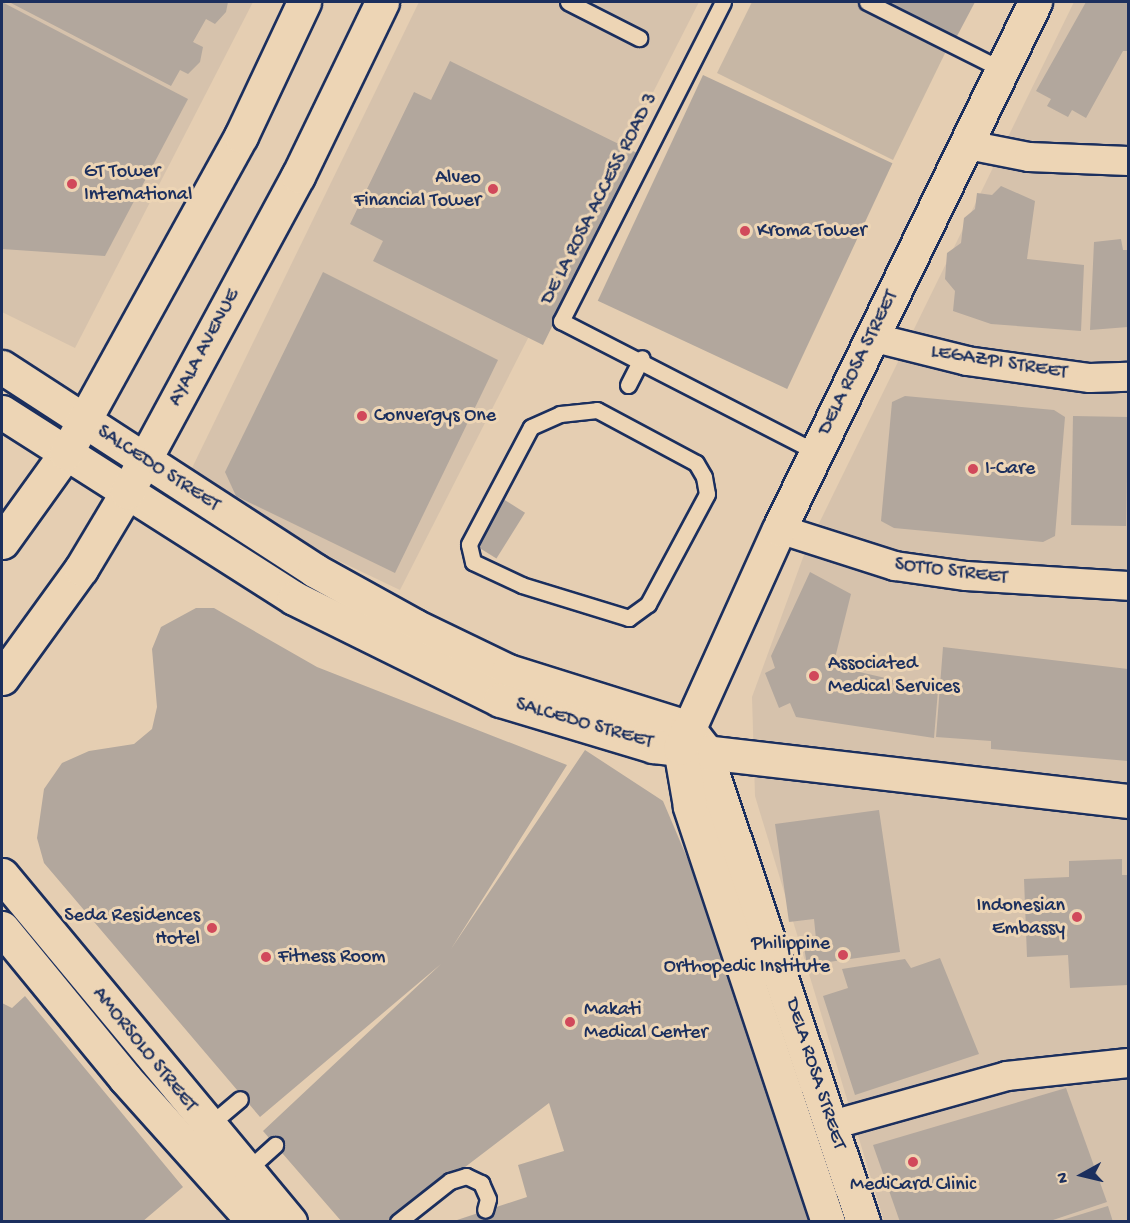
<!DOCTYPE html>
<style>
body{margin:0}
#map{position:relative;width:1130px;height:1223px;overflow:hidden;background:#e5ceb2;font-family:"Gochi Hand",sans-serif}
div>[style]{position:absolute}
.built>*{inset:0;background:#d6c2ac}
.green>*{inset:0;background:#c7b7a5}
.building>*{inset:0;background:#b2a79d;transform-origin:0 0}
.roads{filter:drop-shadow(2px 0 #1b2f5e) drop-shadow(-2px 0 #1b2f5e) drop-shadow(0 2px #1b2f5e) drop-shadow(0 -2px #1b2f5e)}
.service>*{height:15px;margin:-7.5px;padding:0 7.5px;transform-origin:7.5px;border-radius:7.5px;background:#edd5b5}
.minor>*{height:28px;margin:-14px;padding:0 14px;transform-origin:14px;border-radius:14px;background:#edd5b5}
.tertiary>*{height:33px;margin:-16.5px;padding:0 16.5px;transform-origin:16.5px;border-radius:16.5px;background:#edd5b5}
.secondary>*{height:33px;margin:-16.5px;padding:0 16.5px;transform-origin:16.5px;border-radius:16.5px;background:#edd5b5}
.dots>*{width:16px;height:16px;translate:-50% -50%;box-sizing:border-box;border:3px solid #edd5b5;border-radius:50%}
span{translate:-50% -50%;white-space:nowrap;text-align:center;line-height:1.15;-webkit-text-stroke:6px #edd5b5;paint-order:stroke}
.poi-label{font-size:20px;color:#1b2f5e}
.left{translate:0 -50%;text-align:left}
.right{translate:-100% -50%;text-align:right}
.street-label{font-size:20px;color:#1b2f5e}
.frame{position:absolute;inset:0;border:3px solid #1b2f5e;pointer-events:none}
.north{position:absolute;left:1052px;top:1145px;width:60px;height:60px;-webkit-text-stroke:4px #edd5b5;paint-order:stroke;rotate:262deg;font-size:16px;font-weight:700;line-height:24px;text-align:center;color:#1b2f5e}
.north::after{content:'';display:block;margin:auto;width:21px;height:27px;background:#1b2f5e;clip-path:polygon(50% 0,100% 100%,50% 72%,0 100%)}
</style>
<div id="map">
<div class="built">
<div style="clip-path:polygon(2px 2px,253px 2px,75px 348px,2px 312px)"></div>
<div style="clip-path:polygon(419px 2px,699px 2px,400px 590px,318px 551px,192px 468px)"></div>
<div style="clip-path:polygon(1074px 2px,1128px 2px,1128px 1221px,884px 1221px,755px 796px,752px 697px,805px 552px)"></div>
</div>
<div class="green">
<div style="clip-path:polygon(752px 2px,861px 2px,949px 45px,893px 160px,717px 73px)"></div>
</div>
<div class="building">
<div style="clip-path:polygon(2px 2px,188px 99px,105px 256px,2px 249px)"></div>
<div style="clip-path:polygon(9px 2px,228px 2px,226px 12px,215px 24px,206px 19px,193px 42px,203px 47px,200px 62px,188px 74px,180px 70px,171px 86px)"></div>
<div style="clip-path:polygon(883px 2px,975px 2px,956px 38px)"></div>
<div style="clip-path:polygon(1086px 2px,1128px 2px,1128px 51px,1123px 51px,1086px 118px,1072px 110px,1068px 117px,1047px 106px,1051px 99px,1036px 91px)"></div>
<div style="clip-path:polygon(450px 61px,637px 153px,543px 345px,373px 261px,383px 241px,350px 224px,414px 92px,431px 100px)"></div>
<div style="left:703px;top:75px;width:209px;height:249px;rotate:25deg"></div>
<div style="clip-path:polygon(1001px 186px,1035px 201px,1027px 259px,1084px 265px,1081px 331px,991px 324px,953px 311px,955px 291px,945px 279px,947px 253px,961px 243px,964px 218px,975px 209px,977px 193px,992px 195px)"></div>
<div style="clip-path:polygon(1121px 239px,1123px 250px,1128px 250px,1128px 327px,1090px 330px,1094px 242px)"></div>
<div style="clip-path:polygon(323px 272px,498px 360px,395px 573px,236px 496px,225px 472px)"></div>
<div style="clip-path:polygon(905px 396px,1054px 410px,1065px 417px,1055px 536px,1043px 542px,894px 528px,881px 521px,892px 402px)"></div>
<div style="left:1073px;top:416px;width:55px;height:109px;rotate:1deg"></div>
<div style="left:503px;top:499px;width:26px;height:54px;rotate:32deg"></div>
<div style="clip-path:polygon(810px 572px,851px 594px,833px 666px,938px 690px,934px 738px,796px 717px,790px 703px,779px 708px,765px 673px,775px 668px,771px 656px)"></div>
<div style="clip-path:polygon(196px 608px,214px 608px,317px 667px,567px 765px,451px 949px,585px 750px,663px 801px,694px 874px,703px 871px,824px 1222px,451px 1222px,527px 1197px,518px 1165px,564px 1151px,549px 1103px,393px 1222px,342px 1222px,263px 1131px,441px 964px,260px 1117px,44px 863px,37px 838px,44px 789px,62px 763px,89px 751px,134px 744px,152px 729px,157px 707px,152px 649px,161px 627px)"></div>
<div style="clip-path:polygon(943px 647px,1128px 669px,1128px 761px,991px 749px,991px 741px,936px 737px)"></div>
<div style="clip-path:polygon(879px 810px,900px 952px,807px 965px,803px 941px,816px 939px,814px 919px,789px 922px,775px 824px)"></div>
<div style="clip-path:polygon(1122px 859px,1122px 875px,1128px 875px,1128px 985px,1070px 988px,1068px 955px,1027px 957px,1024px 879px,1069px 877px,1069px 861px)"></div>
<div style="clip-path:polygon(940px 958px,979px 1054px,855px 1095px,823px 996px,848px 988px,842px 969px,905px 959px,911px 968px)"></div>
<div style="clip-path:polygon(25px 996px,183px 1187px,142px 1222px,2px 1222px,2px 1003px,12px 1008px)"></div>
<div style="clip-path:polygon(1066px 1088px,1107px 1202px,1047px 1222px,900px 1222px,873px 1145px)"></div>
<div style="clip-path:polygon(1108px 1206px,1113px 1222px,1059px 1222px,1059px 1221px)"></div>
</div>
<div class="roads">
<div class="service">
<div style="left:568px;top:2px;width:80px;rotate:26.9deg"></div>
<div style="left:723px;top:2px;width:358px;rotate:116.9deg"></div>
<div style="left:561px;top:321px;width:287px;rotate:27.2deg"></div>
<div style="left:867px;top:2px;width:152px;rotate:26.6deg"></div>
<div style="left:628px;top:385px;width:30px;rotate:-63deg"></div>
<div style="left:597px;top:410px;width:112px;rotate:28.2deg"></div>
<div style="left:696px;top:463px;width:16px;rotate:60deg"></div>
<div style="left:704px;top:477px;width:17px;rotate:80deg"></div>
<div style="left:707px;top:494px;width:125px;rotate:118.2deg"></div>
<div style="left:648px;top:604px;width:24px;rotate:144deg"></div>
<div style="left:629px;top:618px;width:112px;rotate:-162.9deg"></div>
<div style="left:522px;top:585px;width:54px;rotate:-154.9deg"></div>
<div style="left:473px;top:562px;width:18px;rotate:-103deg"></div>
<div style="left:469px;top:544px;width:132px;rotate:-62.1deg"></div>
<div style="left:531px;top:427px;width:32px;rotate:-24deg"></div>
<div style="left:560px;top:414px;width:37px;rotate:-6deg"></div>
<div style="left:207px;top:1127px;width:43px;rotate:-40.3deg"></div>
<div style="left:244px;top:1173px;width:42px;rotate:-42.1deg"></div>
<div style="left:398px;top:1222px;width:66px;rotate:-38.3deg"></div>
<div style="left:450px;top:1181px;width:17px;rotate:-17deg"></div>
<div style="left:466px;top:1176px;width:17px;rotate:25deg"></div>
<div style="left:481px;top:1183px;width:17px;rotate:66deg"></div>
<div style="left:488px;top:1199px;width:11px;rotate:105deg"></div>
</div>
<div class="minor">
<div style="left:968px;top:145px;width:62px;rotate:11.1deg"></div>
<div style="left:1029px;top:157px;width:99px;rotate:2.3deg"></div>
<div style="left:871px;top:337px;width:99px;rotate:14deg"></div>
<div style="left:967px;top:361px;width:124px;rotate:7.9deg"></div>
<div style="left:1090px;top:378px;width:38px;rotate:-2deg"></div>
<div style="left:779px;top:529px;width:122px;rotate:17.7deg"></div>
<div style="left:895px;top:566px;width:72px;rotate:8deg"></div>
<div style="left:966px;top:576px;width:162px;rotate:3.5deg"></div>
<div style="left:832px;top:1125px;width:182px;rotate:-15.6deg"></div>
<div style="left:1007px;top:1076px;width:122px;rotate:-6.1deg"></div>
</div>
<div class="tertiary">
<div style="left:2px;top:367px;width:372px;rotate:33deg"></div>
<div style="left:314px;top:570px;width:115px;rotate:29deg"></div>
<div style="left:415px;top:626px;width:103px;rotate:25.8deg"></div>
<div style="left:508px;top:671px;width:188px;rotate:17.4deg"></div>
<div style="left:687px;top:727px;width:28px;rotate:52deg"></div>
<div style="left:704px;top:749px;width:499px;rotate:71.4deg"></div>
<div style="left:2px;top:412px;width:346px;rotate:32.5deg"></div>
<div style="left:294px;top:598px;width:230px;rotate:26.3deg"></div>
<div style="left:500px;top:700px;width:160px;rotate:16.7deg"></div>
<div style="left:653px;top:746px;width:478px;rotate:6.6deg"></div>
<div style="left:2px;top:875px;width:451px;rotate:50.3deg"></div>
<div style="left:2px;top:928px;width:194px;rotate:50.6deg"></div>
<div style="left:125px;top:1078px;width:193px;rotate:48.1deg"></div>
<div style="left:828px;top:1222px;width:438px;rotate:-108.4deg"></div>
<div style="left:690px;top:806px;width:59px;rotate:-99.8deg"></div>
<div style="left:680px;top:748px;width:240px;rotate:-65.7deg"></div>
<div style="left:779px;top:529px;width:586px;rotate:-64.09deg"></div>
</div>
<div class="secondary">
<div style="left:2px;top:542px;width:110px;rotate:-54.3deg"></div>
<div style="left:66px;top:453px;width:362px;rotate:-61.1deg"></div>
<div style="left:241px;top:136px;width:148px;rotate:-64.8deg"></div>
<div style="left:2px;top:678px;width:135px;rotate:-54.1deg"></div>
<div style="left:81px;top:569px;width:90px;rotate:-59.1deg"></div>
<div style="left:127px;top:492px;width:359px;rotate:-61.6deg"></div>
<div style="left:298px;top:176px;width:193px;rotate:-64.2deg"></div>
</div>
</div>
<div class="dots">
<div style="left:72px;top:184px;background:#d1495b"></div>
<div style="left:493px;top:189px;background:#d1495b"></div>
<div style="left:745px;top:231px;background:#d1495b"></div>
<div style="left:362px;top:416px;background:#d1495b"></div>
<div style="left:973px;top:469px;background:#d1495b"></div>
<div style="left:814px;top:676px;background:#d1495b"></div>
<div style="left:1077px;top:917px;background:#d1495b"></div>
<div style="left:212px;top:928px;background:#d1495b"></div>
<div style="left:843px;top:955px;background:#d1495b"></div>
<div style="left:266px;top:957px;background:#d1495b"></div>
<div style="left:570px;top:1022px;background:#d1495b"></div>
<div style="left:913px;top:1162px;background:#d1495b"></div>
</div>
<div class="poi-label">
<span class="left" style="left:84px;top:184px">GT Tower<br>International</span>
<span class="right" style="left:481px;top:190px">Alveo<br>Financial Tower</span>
<span class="left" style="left:757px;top:231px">Kroma Tower</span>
<span class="left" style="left:374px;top:416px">Convergys One</span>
<span class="left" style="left:985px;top:469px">I-Care</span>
<span class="left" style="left:828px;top:676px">Associated<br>Medical Services</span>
<span class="right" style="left:1065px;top:918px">Indonesian<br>Embassy</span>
<span class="right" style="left:200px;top:928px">Seda Residences<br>Hotel</span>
<span class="right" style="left:830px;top:956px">Philippine<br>Orthopedic Institute</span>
<span class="left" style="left:278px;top:957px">Fitness Room</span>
<span class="left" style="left:584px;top:1022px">Makati<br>Medical Center</span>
<span style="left:913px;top:1185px">MediCard Clinic</span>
</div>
<div class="street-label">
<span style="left:600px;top:199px;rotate:-63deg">DE LA ROSA ACCESS ROAD 3</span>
<span style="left:205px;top:348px;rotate:-62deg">AYALA AVENUE</span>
<span style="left:859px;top:363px;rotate:-64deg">DELA ROSA STREET</span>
<span style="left:999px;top:363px;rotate:9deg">LEGAZPI STREET</span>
<span style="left:158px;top:469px;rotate:33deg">SALCEDO STREET</span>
<span style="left:951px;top:572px;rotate:7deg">SOTTO STREET</span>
<span style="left:584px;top:724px;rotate:16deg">SALCEDO STREET</span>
<span style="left:144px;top:1050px;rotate:51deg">AMORSOLO STREET</span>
<span style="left:815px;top:1074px;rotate:72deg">DELA ROSA STREET</span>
</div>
<div class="frame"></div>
<div class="north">N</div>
</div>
